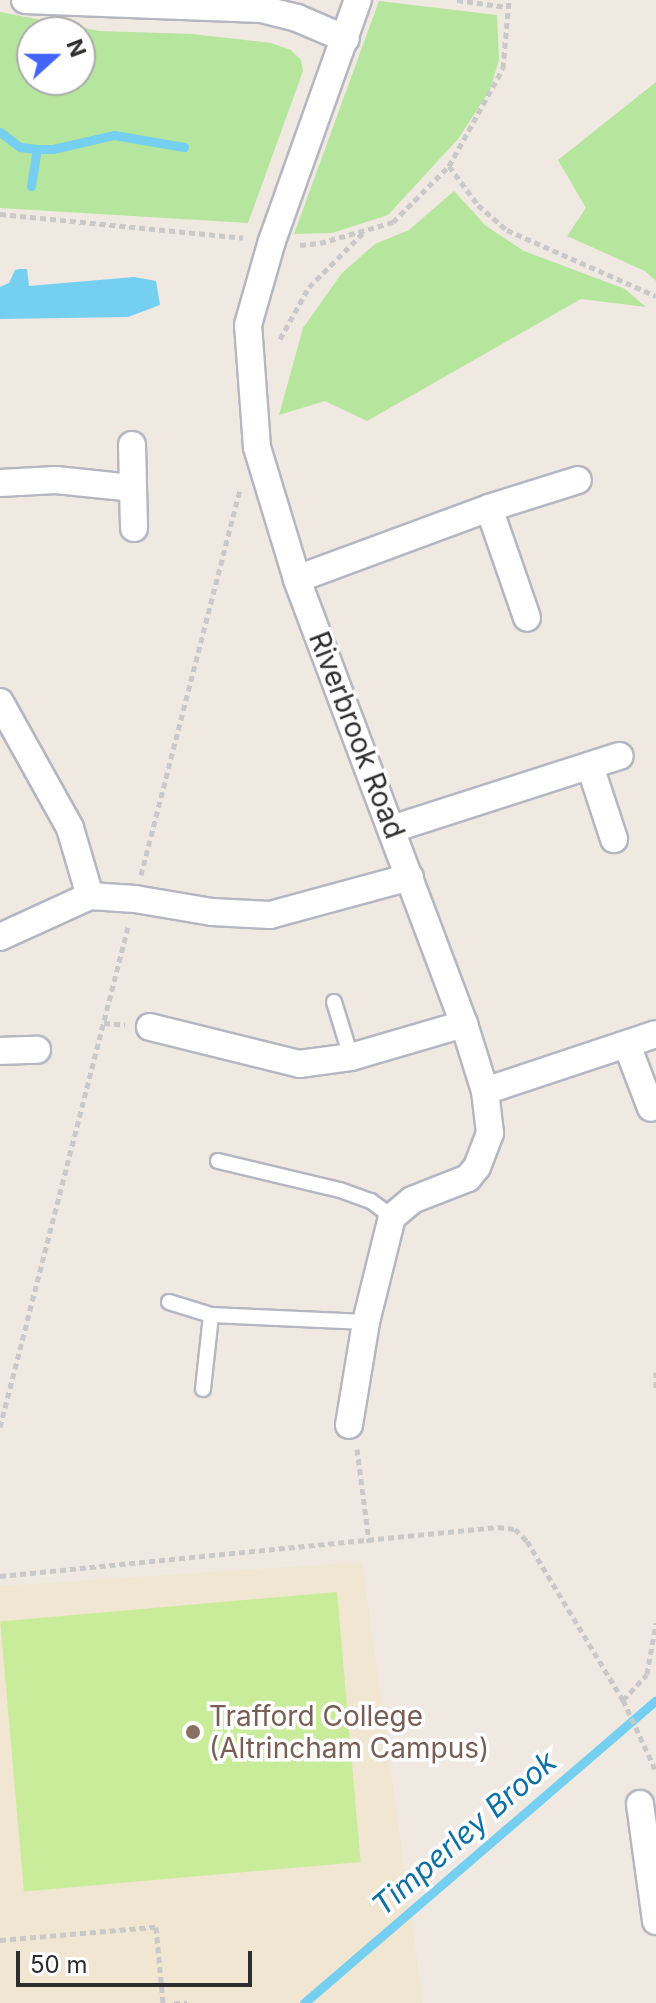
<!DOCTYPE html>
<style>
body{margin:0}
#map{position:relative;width:656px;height:2003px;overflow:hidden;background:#efe9e1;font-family:Inter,sans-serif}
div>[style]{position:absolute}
.education>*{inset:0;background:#f0e6d1}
.green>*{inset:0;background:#b6e59e}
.pitch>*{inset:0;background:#c9ec9a;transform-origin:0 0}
.water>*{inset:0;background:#75cff0}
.stream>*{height:9px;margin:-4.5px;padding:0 4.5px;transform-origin:4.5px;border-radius:4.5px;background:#75cff0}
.path>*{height:5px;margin-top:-2.5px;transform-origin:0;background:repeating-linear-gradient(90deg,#c9c9c9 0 6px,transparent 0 10px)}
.roads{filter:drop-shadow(2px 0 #b4b7c1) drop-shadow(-2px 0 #b4b7c1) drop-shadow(0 2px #b4b7c1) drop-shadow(0 -2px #b4b7c1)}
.service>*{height:14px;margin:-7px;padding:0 7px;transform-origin:7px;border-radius:7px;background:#fff}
.minor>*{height:26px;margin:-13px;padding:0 13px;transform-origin:13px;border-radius:13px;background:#fff}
.dots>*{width:22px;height:22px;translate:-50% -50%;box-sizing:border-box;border:4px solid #fff;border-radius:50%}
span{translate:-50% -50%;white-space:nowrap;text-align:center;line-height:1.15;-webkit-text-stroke:7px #fff;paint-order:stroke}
.street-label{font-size:28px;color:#2e2e2e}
.education-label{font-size:28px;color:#785e54}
.left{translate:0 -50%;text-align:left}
.water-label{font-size:30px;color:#0d6fa3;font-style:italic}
.north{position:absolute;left:16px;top:16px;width:80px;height:80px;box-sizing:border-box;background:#fff;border:2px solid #ababab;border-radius:50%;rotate:69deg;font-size:22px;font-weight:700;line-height:32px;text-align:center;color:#2e2e2e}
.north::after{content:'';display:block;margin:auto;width:28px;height:36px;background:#4264fb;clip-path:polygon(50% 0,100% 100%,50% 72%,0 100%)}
.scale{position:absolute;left:16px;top:1951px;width:236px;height:36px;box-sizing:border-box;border:4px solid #2e2e2e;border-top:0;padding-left:10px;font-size:24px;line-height:28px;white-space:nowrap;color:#2e2e2e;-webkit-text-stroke:6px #fff;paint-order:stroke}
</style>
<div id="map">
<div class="education">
<div style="clip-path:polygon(362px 1562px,423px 2003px,0 2003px,0 1586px)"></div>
</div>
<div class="green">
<div style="clip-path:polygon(379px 1px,497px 15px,499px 60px,490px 90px,458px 139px,388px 215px,332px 233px,294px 234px)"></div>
<div style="clip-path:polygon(evenodd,0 12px,99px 31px,192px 34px,271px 43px,291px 50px,301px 60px,303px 71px,248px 223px,0 208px,0 12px,32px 32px,80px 32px,80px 80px,32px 80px,32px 32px)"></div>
<div style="clip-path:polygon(656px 82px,656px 281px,645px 271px,567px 236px,586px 208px,558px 160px)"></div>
<div style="clip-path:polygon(454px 191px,486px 226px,524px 251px,625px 289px,646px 307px,581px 299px,367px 421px,325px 401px,279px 415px,303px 328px,342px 273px,375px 244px,409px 230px)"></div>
</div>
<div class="pitch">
<div style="left:337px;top:1592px;width:271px;height:338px;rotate:85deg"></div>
</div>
<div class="water">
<div style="clip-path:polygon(20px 269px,27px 269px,29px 286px,134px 277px,156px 281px,160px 305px,128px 317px,0 319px,0 287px,9px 283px,15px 270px)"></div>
</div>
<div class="stream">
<div style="left:0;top:132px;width:25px;rotate:37deg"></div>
<div style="left:20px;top:147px;width:17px;rotate:7deg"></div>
<div style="left:37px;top:149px;width:16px"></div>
<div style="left:53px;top:149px;width:63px;rotate:-12.9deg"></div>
<div style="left:114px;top:135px;width:71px;rotate:9.7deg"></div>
<div style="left:31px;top:186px;width:37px;rotate:-81deg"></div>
<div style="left:304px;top:2003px;width:464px;rotate:-40.7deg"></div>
</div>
<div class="path">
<div style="left:457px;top:0;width:50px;rotate:8deg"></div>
<div style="left:449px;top:166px;width:49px;rotate:53.4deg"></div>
<div style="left:478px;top:205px;width:38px;rotate:41deg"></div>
<div style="left:507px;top:230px;width:163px;rotate:23.9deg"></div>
<div style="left:0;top:214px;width:244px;rotate:5.6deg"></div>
<div style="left:300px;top:245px;width:20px;rotate:-6deg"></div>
<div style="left:320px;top:243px;width:76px;rotate:-16deg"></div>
<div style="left:393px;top:222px;width:79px;rotate:-45deg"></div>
<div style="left:449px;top:166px;width:112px;rotate:-61.1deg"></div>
<div style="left:503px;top:68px;width:68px;rotate:-85deg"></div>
<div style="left:280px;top:339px;width:60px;rotate:-60.9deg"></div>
<div style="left:309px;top:287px;width:78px;rotate:-45deg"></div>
<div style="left:141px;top:875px;width:398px;rotate:-75.6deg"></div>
<div style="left:104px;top:1023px;width:21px;rotate:5deg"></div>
<div style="left:656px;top:1372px;width:18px;rotate:90deg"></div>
<div style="left:0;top:1427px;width:516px;rotate:-75.64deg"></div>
<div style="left:357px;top:1449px;width:94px;rotate:82.6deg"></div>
<div style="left:0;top:1576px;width:500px;rotate:-5.62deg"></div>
<div style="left:498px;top:1527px;width:17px;rotate:7deg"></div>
<div style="left:515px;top:1529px;width:17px;rotate:45deg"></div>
<div style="left:527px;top:1541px;width:186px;rotate:58.9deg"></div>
<div style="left:623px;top:1700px;width:78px;rotate:65.1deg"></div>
<div style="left:623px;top:1700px;width:35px;rotate:-47deg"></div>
<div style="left:647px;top:1674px;width:52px;rotate:-80deg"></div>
<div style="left:0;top:1940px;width:157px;rotate:-4.8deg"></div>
<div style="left:156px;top:1927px;width:76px;rotate:84.7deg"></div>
<div style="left:174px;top:2003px;width:13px"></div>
</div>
<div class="roads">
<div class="service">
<div style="left:334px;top:1002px;width:58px;rotate:72.8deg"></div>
<div style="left:218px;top:1161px;width:125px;rotate:13.4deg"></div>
<div style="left:340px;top:1190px;width:33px;rotate:20deg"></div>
<div style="left:371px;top:1201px;width:26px;rotate:37deg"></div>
<div style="left:169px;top:1302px;width:44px;rotate:17.2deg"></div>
<div style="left:211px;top:1315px;width:155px;rotate:2.6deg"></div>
<div style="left:203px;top:1389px;width:74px;rotate:-83.8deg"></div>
</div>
<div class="minor">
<div style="left:25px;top:0;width:236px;rotate:2.2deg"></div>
<div style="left:261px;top:9px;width:37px;rotate:14deg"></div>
<div style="left:297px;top:18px;width:53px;rotate:23.2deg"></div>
<div style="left:132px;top:445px;width:83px;rotate:88.6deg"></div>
<div style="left:0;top:483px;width:56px;rotate:-3.1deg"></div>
<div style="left:56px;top:480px;width:76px;rotate:6deg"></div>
<div style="left:489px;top:508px;width:116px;rotate:70.9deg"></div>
<div style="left:297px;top:579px;width:205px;rotate:-20.3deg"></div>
<div style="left:489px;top:508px;width:93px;rotate:-17.5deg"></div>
<div style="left:0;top:702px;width:144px;rotate:60.9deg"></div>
<div style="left:70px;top:828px;width:71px;rotate:73.6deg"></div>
<div style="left:590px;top:766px;width:77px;rotate:71.8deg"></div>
<div style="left:392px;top:829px;width:239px;rotate:-17.8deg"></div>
<div style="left:0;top:937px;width:99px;rotate:-24.5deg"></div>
<div style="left:90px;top:896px;width:45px;rotate:3.8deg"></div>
<div style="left:135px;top:899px;width:78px;rotate:9.6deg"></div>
<div style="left:212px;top:912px;width:58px;rotate:3deg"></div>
<div style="left:270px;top:915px;width:145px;rotate:-15.2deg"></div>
<div style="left:150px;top:1027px;width:154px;rotate:13.9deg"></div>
<div style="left:299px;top:1064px;width:52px;rotate:-7.7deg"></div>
<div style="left:351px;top:1057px;width:118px;rotate:-16.3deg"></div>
<div style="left:627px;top:1045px;width:67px;rotate:69.1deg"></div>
<div style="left:0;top:1051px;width:37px;rotate:-2deg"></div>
<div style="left:485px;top:1091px;width:180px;rotate:-18.4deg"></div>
<div style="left:349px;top:1425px;width:104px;rotate:-80.6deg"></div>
<div style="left:366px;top:1322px;width:108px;rotate:-76.1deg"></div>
<div style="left:392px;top:1217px;width:26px;rotate:-40deg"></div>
<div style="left:412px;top:1200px;width:60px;rotate:-21.4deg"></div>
<div style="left:468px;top:1178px;width:14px;rotate:-51deg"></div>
<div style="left:477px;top:1167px;width:36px;rotate:-69deg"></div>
<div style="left:490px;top:1133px;width:42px;rotate:-96.8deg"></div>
<div style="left:485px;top:1091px;width:70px;rotate:-107.4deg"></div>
<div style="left:464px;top:1024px;width:475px;rotate:-110.6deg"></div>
<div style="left:297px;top:579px;width:138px;rotate:-106.9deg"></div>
<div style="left:257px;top:447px;width:122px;rotate:-94.2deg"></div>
<div style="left:248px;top:325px;width:87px;rotate:-74.1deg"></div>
<div style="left:272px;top:241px;width:256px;rotate:-70.4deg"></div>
<div style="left:640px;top:1804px;width:118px;rotate:82.2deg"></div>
</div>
</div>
<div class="dots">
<div style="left:193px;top:1732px;background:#8d6e63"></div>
</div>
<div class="street-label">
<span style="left:357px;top:735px;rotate:69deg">Riverbrook Road</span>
</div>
<div class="education-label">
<span class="left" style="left:209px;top:1732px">Trafford College<br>(Altrincham Campus)</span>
</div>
<div class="water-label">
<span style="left:464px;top:1833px;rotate:-41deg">Timperley Brook</span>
</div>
<div class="north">N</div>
<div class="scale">50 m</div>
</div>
